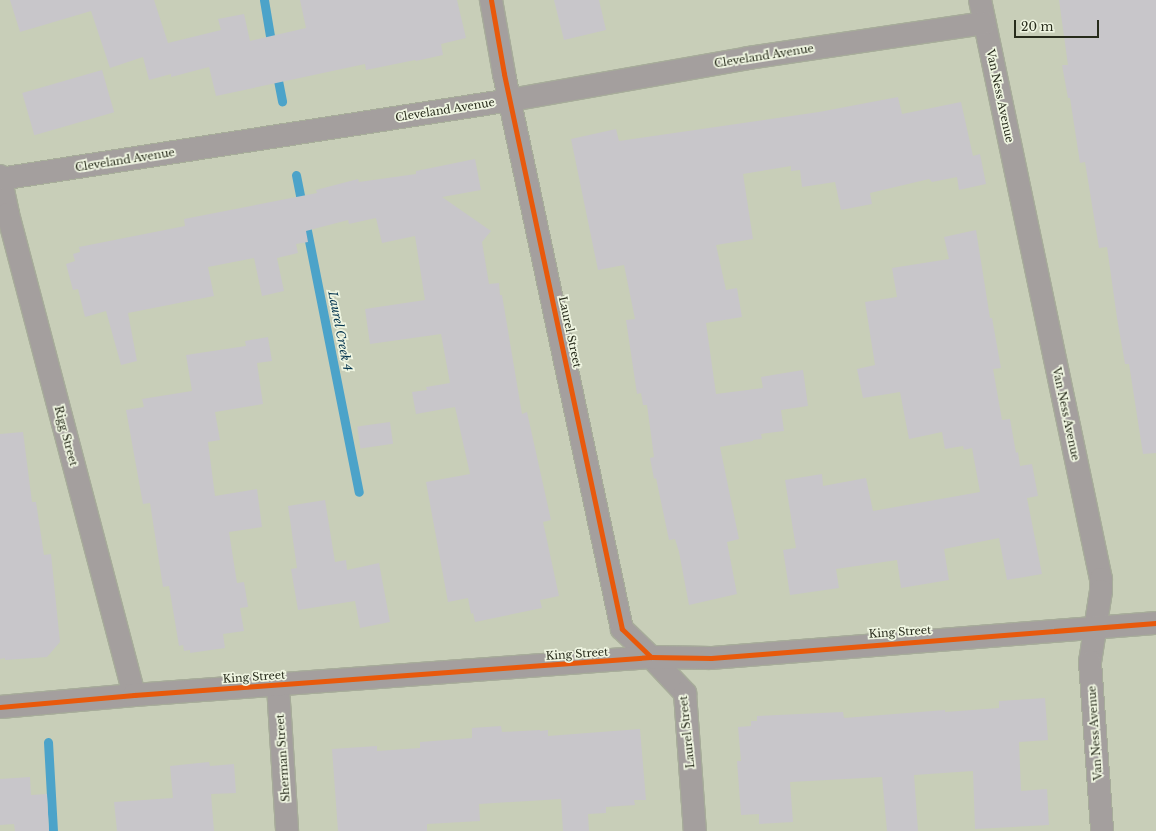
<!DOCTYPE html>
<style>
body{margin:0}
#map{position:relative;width:1156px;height:831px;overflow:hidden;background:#c8ceb8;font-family:"Libre Baskerville",serif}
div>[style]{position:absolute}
.stream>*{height:9px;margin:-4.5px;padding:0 4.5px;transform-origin:4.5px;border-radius:4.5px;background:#4ca3c9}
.building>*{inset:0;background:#c8c6ca;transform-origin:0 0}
.roads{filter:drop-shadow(1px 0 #a7ac9a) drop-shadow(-1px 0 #a7ac9a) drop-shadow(0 1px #a7ac9a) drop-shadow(0 -1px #a7ac9a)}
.minor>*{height:22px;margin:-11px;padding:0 11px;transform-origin:11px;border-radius:11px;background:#a49f9e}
.tertiary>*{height:22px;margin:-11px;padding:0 11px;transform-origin:11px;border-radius:11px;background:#a49f9e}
.cycleway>*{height:5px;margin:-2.5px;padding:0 2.5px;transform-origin:2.5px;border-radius:2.5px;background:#e8590c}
span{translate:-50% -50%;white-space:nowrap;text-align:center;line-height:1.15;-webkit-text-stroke:3.5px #eff5e1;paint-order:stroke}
.street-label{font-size:11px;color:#272b1b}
.water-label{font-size:12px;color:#04344e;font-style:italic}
.scale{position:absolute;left:1014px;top:20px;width:85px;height:18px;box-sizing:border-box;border:2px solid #272b1b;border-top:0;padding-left:5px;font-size:12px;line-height:14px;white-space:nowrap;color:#272b1b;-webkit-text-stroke:3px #eff5e1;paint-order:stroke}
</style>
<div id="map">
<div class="stream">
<div style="left:264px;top:0;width:49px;rotate:80.5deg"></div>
<div style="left:276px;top:70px;width:32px;rotate:79deg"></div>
<div style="left:296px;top:175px;width:323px;rotate:78.8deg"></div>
<div style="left:48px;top:742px;width:89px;rotate:86.8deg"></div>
</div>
<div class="building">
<div style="clip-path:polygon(10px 0,154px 0,168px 43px,221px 30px,218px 19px,244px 14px,250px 41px,306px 28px,300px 0,457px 0,466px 38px,441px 44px,443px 55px,416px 61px,415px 60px,366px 70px,365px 64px,216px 96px,209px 67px,171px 77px,171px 74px,149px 80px,143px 57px,110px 68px,91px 11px,20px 32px)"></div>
<div style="clip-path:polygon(554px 0,599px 0,606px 30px,564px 40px)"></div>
<div style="clip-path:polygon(1059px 0,1156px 0,1156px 453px,1143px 454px,1129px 364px,1125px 364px,1117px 318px,1107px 247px,1099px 248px,1085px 162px,1080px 163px,1070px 98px,1068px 98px,1062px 65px,1068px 65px)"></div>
<div style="left:102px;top:70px;width:44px;height:83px;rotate:74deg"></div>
<div style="clip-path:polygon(898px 97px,902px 114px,961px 102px,973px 156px,980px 154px,986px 184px,959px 190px,957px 177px,932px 182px,929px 179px,870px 193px,872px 204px,841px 210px,835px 182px,802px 187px,800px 170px,791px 171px,791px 166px,743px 174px,753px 239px,716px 245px,726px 290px,737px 288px,742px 317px,706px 323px,716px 394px,763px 388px,761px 377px,803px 370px,808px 406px,781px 410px,784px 431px,761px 434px,762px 439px,753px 440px,753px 441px,720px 447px,739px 539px,727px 542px,737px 594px,689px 605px,679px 552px,675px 539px,669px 540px,656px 478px,654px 479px,650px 458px,654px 457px,647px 405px,643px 405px,641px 393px,637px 394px,626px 320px,635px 319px,624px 265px,598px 270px,571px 139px,616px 129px,619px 141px,819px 112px)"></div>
<div style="clip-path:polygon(475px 159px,481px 190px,442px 197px,491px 231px,482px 242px,489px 284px,499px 283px,500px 295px,502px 295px,522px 414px,527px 412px,551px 520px,543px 522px,559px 596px,540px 600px,542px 608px,475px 622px,473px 613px,471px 614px,468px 598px,448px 602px,426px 482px,470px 474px,455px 407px,416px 414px,412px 392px,427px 390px,426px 387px,450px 383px,441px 334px,370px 344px,365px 309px,425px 300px,415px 236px,382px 243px,376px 218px,349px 224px,348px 220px,306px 231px,308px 242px,296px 244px,298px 253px,277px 258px,284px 291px,262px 296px,254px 258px,208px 267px,214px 296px,128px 313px,137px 361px,121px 365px,106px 311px,85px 317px,78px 289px,73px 290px,66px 264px,75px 261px,73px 254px,80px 252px,79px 247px,185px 226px,184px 219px,317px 193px,316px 190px,358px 179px,359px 182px,416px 174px,416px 171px)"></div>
<div style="clip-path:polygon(976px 230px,990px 318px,992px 318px,1001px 368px,993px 369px,1002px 420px,1010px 419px,1016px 453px,1018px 452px,1020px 466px,1032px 464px,1038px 496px,1027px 498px,1042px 574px,1007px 580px,999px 538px,944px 549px,949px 580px,901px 588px,897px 560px,836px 569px,839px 588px,790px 595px,783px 550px,796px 548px,785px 480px,822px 474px,823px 486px,866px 478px,873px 511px,980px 492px,972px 448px,964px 450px,963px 446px,945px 449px,942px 432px,909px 439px,900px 392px,863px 398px,857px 369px,875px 365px,865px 302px,897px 297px,892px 268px,949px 259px,944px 237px)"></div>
<div style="clip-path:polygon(268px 337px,272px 361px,257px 363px,263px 404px,215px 412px,220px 440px,208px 442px,215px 496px,257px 489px,262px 527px,229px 532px,237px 583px,244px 582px,248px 607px,240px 608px,244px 631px,223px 634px,225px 648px,190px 653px,190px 650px,184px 651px,183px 645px,179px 646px,169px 586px,163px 587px,150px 503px,143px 504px,126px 410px,144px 407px,142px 399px,192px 391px,186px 355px,246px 346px,245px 341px)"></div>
<div style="left:390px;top:422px;width:22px;height:33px;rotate:82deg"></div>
<div style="clip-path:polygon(23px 432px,32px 502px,36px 502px,44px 555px,51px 554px,60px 642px,47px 657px,5px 660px,5px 658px,0 659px,0 434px)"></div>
<div style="clip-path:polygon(325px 500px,335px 562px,346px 560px,347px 570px,379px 563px,390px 622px,360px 628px,355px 601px,298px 610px,291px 569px,297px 568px,288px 506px)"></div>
<div style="clip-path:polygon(1045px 698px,1048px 740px,1019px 742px,1021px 791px,1047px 789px,1049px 825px,975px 829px,973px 771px,914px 775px,918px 831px,887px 831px,882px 777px,790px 782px,793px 822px,759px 824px,759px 814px,741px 815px,737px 761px,741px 761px,738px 727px,751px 726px,751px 721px,757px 721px,757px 716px,843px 712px,844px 718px,945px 710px,945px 712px,999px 708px,999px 701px)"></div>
<div style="clip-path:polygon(501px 726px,502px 732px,540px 730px,540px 731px,548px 730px,548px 736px,640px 729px,646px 800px,634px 800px,635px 805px,606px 807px,606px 813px,588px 814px,589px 831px,563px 831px,561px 799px,479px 804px,480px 821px,427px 824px,427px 831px,338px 831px,332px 749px,377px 746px,377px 751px,420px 748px,420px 742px,472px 738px,472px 728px)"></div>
<div style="clip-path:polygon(209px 762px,210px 766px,234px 764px,236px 793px,211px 794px,214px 831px,117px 831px,114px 802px,173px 798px,170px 766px)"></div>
<div style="clip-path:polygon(30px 777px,31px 795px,47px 794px,49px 831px,15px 831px,14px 824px,0 825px,0 779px)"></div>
</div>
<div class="roads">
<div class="minor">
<div style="left:980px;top:0;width:592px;rotate:78.2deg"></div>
<div style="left:1101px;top:579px;width:12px;rotate:90deg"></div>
<div style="left:1101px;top:591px;width:72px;rotate:98.8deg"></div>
<div style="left:1090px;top:662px;width:169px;rotate:85.9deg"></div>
<div style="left:0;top:176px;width:39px;rotate:78deg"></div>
<div style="left:8px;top:214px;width:497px;rotate:75.3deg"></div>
<div style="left:0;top:179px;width:517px;rotate:-8.79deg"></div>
<div style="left:511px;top:100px;width:241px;rotate:-10deg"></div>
<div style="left:748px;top:58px;width:239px;rotate:-8.4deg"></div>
<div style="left:651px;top:657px;width:50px;rotate:46.6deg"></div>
<div style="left:685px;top:693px;width:138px;rotate:85.9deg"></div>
<div style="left:278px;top:686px;width:145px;rotate:86.4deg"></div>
</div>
<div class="tertiary">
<div style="left:491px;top:0;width:75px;rotate:80deg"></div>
<div style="left:504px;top:74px;width:567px;rotate:78deg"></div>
<div style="left:622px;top:629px;width:40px;rotate:44deg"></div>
<div style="left:0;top:707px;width:135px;rotate:-5.1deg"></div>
<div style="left:134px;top:695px;width:518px;rotate:-4.2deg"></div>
<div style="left:651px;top:657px;width:60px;rotate:1deg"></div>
<div style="left:711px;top:658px;width:446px;rotate:-4.5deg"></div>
</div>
</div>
<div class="cycleway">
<div style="left:491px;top:0;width:75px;rotate:80deg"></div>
<div style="left:504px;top:74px;width:567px;rotate:78deg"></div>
<div style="left:622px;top:629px;width:40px;rotate:44deg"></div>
<div style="left:0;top:707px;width:135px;rotate:-5.1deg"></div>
<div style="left:134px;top:695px;width:518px;rotate:-4.2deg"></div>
<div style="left:651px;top:657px;width:60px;rotate:1deg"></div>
<div style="left:711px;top:658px;width:446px;rotate:-4.5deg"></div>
</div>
<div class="street-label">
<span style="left:764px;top:56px;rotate:-9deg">Cleveland Avenue</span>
<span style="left:1000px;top:96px;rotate:78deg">Van Ness Avenue</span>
<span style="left:445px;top:110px;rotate:-9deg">Cleveland Avenue</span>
<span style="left:125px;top:160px;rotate:-9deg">Cleveland Avenue</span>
<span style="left:570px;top:332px;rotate:78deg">Laurel Street</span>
<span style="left:1066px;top:414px;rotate:78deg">Van Ness Avenue</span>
<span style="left:66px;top:436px;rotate:75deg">Rigg Street</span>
<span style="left:900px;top:632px;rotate:-4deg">King Street</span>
<span style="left:577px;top:654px;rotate:-4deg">King Street</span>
<span style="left:254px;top:677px;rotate:-4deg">King Street</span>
<span style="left:687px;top:732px;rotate:-96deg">Laurel Street</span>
<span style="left:1095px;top:733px;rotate:-94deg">Van Ness Avenue</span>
<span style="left:283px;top:758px;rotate:-94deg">Sherman Street</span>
</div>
<div class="water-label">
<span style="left:340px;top:331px;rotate:79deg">Laurel Creek 4</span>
</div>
<div class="scale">20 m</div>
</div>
